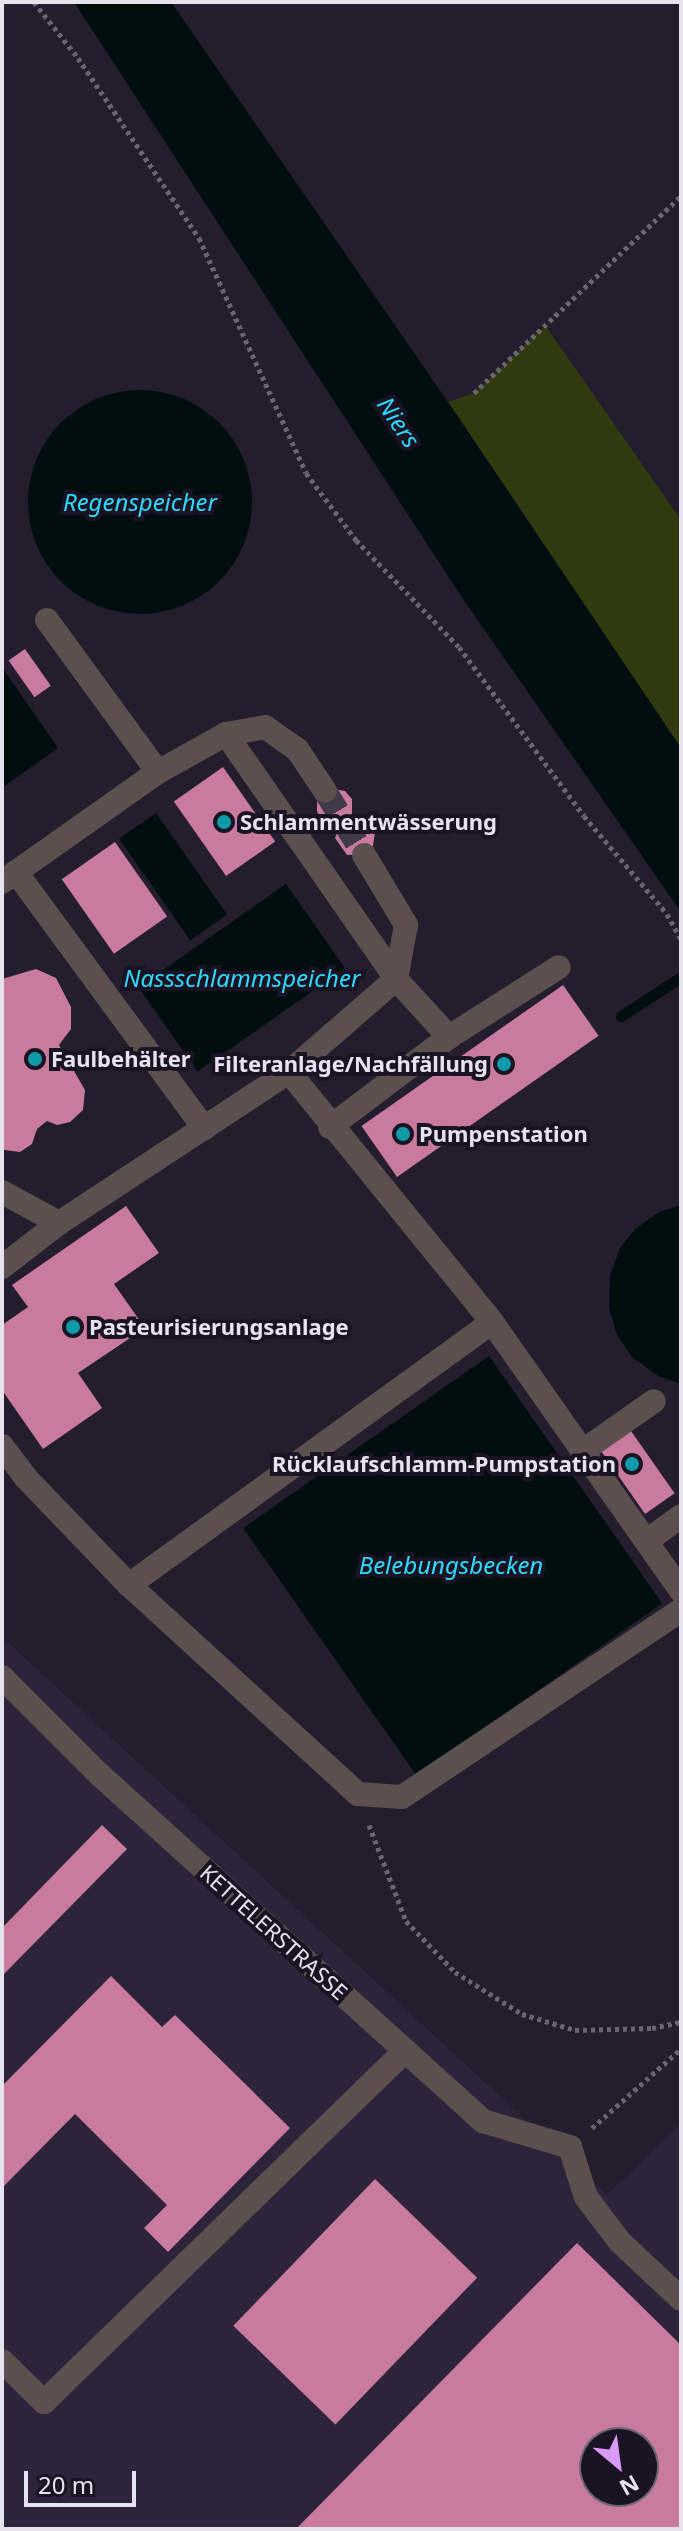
<!DOCTYPE html>
<meta charset="utf-8">
<style>
body{margin:0}
#map{position:relative;width:683px;height:2531px;overflow:hidden;background:#231d2d;font-family:"Noto Sans",sans-serif}
div>[style]{position:absolute}
.built>*{inset:0;background:#2d243b}
.green>*{inset:0;background:#31390e}
.water>*{inset:0;background:#020d10;transform-origin:0 0}
.round{border-radius:50%}
.stream>*{height:11px;margin:-5.5px;padding:0 5.5px;transform-origin:5.5px;border-radius:5.5px;background:#020d10}
.building>*{inset:0;background:#c87a9f;transform-origin:0 0}
.minor-tunnel>*{height:24px;margin-top:-12px;transform-origin:0;background:repeating-linear-gradient(90deg,#403b4a 0 24px,transparent 0 36px)}
.path>*{height:5px;margin-top:-2.5px;transform-origin:0;background:repeating-linear-gradient(90deg,#696473 0 4px,transparent 0 8px)}
.minor>*{height:24px;margin:-12px;padding:0 12px;transform-origin:12px;border-radius:12px;background:#5b504e}
.dots>*{width:22px;height:22px;translate:-50% -50%;box-sizing:border-box;border:4px solid #191323;border-radius:50%}
span{translate:-50% -50%;white-space:nowrap;text-align:center;line-height:1.15;-webkit-text-stroke:8px #191323;paint-order:stroke}
.poi-label{font-size:22px;color:#e6e2ee;font-weight:700}
.left{translate:0 -50%;text-align:left}
.right{translate:-100% -50%;text-align:right}
.street-label{font-size:22px;color:#e6e2ee}
.water-label{font-size:24px;color:#2edafa;font-style:italic}
.frame{position:absolute;inset:0;border:4px solid #e6e2ee;pointer-events:none}
.north{position:absolute;left:579px;top:2427px;width:80px;height:80px;box-sizing:border-box;background:#191323;border:2px solid #6b6674;border-radius:50%;rotate:151deg;font-size:22px;font-weight:700;line-height:32px;text-align:center;color:#e6e2ee}
.north::after{content:'';display:block;margin:auto;width:28px;height:36px;background:#da9af7;clip-path:polygon(50% 0,100% 100%,50% 72%,0 100%)}
.scale{position:absolute;left:24px;top:2471px;width:112px;height:36px;box-sizing:border-box;border:4px solid #e6e2ee;border-top:0;padding-left:10px;font-size:24px;line-height:28px;white-space:nowrap;color:#e6e2ee;-webkit-text-stroke:6px #191323;paint-order:stroke}
</style>
<div id="map">
<div class="built">
<div style="clip-path:polygon(evenodd,2px 1637px,607px 2195px,681px 2123px,681px 2529px,2px 2529px,2px 1637px,595px 2443px,643px 2443px,643px 2491px,595px 2491px,595px 2443px)"></div>
</div>
<div class="green">
<div style="clip-path:polygon(545px 325px,681px 520px,681px 748px,448px 402px,474px 393px)"></div>
</div>
<div class="water">
<div style="clip-path:polygon(74px 2px,171px 2px,448px 402px,681px 748px,681px 912px,461px 596px)"></div>
<div class="round" style="left:28px;top:390px;width:224px;height:224px"></div>
<div style="clip-path:polygon(2px 667px,58px 748px,2px 788px)"></div>
<div style="left:156px;top:813px;width:124px;height:45px;rotate:55deg"></div>
<div style="left:286px;top:884px;width:103px;height:180px;rotate:55deg"></div>
<div style="clip-path:polygon(681px 1205px,681px 1384px,658px 1376px,632px 1357px,617px 1335px,609px 1308px,610px 1275px,620px 1248px,635px 1229px,659px 1212px)"></div>
<div style="left:489px;top:1356px;width:302px;height:300px;rotate:55deg"></div>
</div>
<div class="stream">
<div style="left:621px;top:1016px;width:68px;rotate:-33deg"></div>
</div>
<div class="building">
<div style="left:25px;top:649px;width:45px;height:20px;rotate:55deg"></div>
<div style="left:223px;top:767px;width:91px;height:60px;rotate:55deg"></div>
<div style="clip-path:polygon(334px 789px,345px 791px,352px 799px,352px 818px,365px 820px,375px 832px,373px 846px,364px 854px,347px 855px,335px 838px,339px 828px,329px 826px,317px 812px,317px 799px)"></div>
<div style="left:115px;top:842px;width:91px;height:65px;rotate:55deg"></div>
<div style="clip-path:polygon(36px 969px,56px 978px,71px 1007px,71px 1029px,59px 1045px,85px 1090px,83px 1110px,70px 1122px,57px 1125px,47px 1121px,37px 1129px,32px 1144px,20px 1152px,4px 1150px,2px 979px)"></div>
<div style="left:563px;top:985px;width:62px;height:246px;rotate:55deg"></div>
<div style="clip-path:polygon(126px 1206px,159px 1253px,114px 1284px,145px 1328px,78px 1373px,102px 1408px,43px 1449px,2px 1390px,2px 1325px,28px 1307px,12px 1285px)"></div>
<div style="left:631px;top:1431px;width:76px;height:36px;rotate:55deg"></div>
<div style="clip-path:polygon(102px 1825px,127px 1849px,2px 1976px,2px 1928px)"></div>
<div style="clip-path:polygon(111px 1976px,162px 2027px,175px 2015px,290px 2128px,168px 2252px,144px 2228px,167px 2205px,75px 2114px,2px 2188px,2px 2086px)"></div>
<div style="left:375px;top:2179px;width:142px;height:204px;rotate:44deg"></div>
<div style="clip-path:polygon(evenodd,577px 2243px,681px 2345px,681px 2529px,296px 2529px,577px 2243px,595px 2443px,643px 2443px,643px 2491px,595px 2491px,595px 2443px)"></div>
</div>
<div class="minor-tunnel">
<div style="left:325px;top:791px;width:75px;rotate:58.6deg"></div>
</div>
<div class="path">
<div style="left:34px;top:2px;width:71px;rotate:51.8deg"></div>
<div style="left:78px;top:58px;width:217px;rotate:56.1deg"></div>
<div style="left:199px;top:238px;width:258px;rotate:65.5deg"></div>
<div style="left:306px;top:473px;width:84px;rotate:53.3deg"></div>
<div style="left:356px;top:540px;width:149px;rotate:46.1deg"></div>
<div style="left:459px;top:647px;width:210px;rotate:53.5deg"></div>
<div style="left:584px;top:816px;width:128px;rotate:49.7deg"></div>
<div style="left:667px;top:914px;width:29px;rotate:61deg"></div>
<div style="left:474px;top:393px;width:286px;rotate:-43.6deg"></div>
<div style="left:369px;top:1825px;width:103px;rotate:68.9deg"></div>
<div style="left:406px;top:1921px;width:71px;rotate:46.1deg"></div>
<div style="left:455px;top:1972px;width:79px;rotate:32.1deg"></div>
<div style="left:522px;top:2014px;width:55px;rotate:16.8deg"></div>
<div style="left:575px;top:2030px;width:77px;rotate:-1.5deg"></div>
<div style="left:652px;top:2028px;width:30px;rotate:-12deg"></div>
<div style="left:592px;top:2128px;width:119px;rotate:-41.6deg"></div>
</div>
<div class="minor">
<div style="left:47px;top:620px;width:188px;rotate:53.9deg"></div>
<div style="left:226px;top:734px;width:40px;rotate:-10deg"></div>
<div style="left:265px;top:727px;width:39px;rotate:35deg"></div>
<div style="left:297px;top:749px;width:50px;rotate:56.3deg"></div>
<div style="left:364px;top:855px;width:82px;rotate:59deg"></div>
<div style="left:406px;top:925px;width:55px;rotate:100.5deg"></div>
<div style="left:396px;top:979px;width:79px;rotate:47.6deg"></div>
<div style="left:16px;top:872px;width:318px;rotate:53.7deg"></div>
<div style="left:2px;top:882px;width:191px;rotate:-35.2deg"></div>
<div style="left:158px;top:772px;width:78px;rotate:-29.2deg"></div>
<div style="left:226px;top:734px;width:298px;rotate:55.2deg"></div>
<div style="left:396px;top:979px;width:142px;rotate:139deg"></div>
<div style="left:289px;top:1072px;width:275px;rotate:146.7deg"></div>
<div style="left:59px;top:1223px;width:72px;rotate:142.3deg"></div>
<div style="left:289px;top:1072px;width:322px;rotate:50.9deg"></div>
<div style="left:492px;top:1322px;width:329px;rotate:54.9deg"></div>
<div style="left:330px;top:1127px;width:149px;rotate:-37.1deg"></div>
<div style="left:449px;top:1037px;width:130px;rotate:-32.5deg"></div>
<div style="left:2px;top:1192px;width:65px;rotate:28.5deg"></div>
<div style="left:2px;top:1446px;width:40px;rotate:53deg"></div>
<div style="left:26px;top:1478px;width:149px;rotate:46.1deg"></div>
<div style="left:129px;top:1585px;width:310px;rotate:42.4deg"></div>
<div style="left:358px;top:1794px;width:44px;rotate:3.9deg"></div>
<div style="left:402px;top:1797px;width:336px;rotate:-33.8deg"></div>
<div style="left:584px;top:1450px;width:85px;rotate:-35deg"></div>
<div style="left:648px;top:1540px;width:41px;rotate:-36deg"></div>
<div style="left:129px;top:1585px;width:448px;rotate:-35.9deg"></div>
<div style="left:2px;top:1677px;width:137px;rotate:45deg"></div>
<div style="left:99px;top:1774px;width:518px;rotate:42.1deg"></div>
<div style="left:483px;top:2121px;width:91px;rotate:16.6deg"></div>
<div style="left:570px;top:2147px;width:52px;rotate:72.3deg"></div>
<div style="left:586px;top:2197px;width:56px;rotate:52.9deg"></div>
<div style="left:620px;top:2242px;width:83px;rotate:43.1deg"></div>
<div style="left:2px;top:2361px;width:59px;rotate:44.3deg"></div>
<div style="left:44px;top:2402px;width:504px;rotate:-44.2deg"></div>
</div>
<div class="dots">
<div style="left:224px;top:822px;background:#0f9aa8"></div>
<div style="left:35px;top:1059px;background:#0f9aa8"></div>
<div style="left:504px;top:1064px;background:#0f9aa8"></div>
<div style="left:403px;top:1134px;background:#0f9aa8"></div>
<div style="left:73px;top:1327px;background:#0f9aa8"></div>
<div style="left:632px;top:1464px;background:#0f9aa8"></div>
</div>
<div class="poi-label">
<span class="left" style="left:240px;top:822px">Schlammentwässerung</span>
<span class="left" style="left:51px;top:1059px">Faulbehälter</span>
<span class="right" style="left:488px;top:1064px">Filteranlage/Nachfällung</span>
<span class="left" style="left:419px;top:1134px">Pumpenstation</span>
<span class="left" style="left:89px;top:1327px">Pasteurisierungsanlage</span>
<span class="right" style="left:616px;top:1464px">Rücklaufschlamm-Pumpstation</span>
</div>
<div class="street-label">
<span style="left:274px;top:1932px;rotate:42deg">KETTELERSTRASSE</span>
</div>
<div class="water-label">
<span style="left:399px;top:422px;rotate:56deg">Niers</span>
<span style="left:140px;top:502px">Regenspeicher</span>
<span style="left:242px;top:978px">Nassschlammspeicher</span>
<span style="left:451px;top:1565px">Belebungsbecken</span>
</div>
<div class="frame"></div>
<div class="north">N</div>
<div class="scale">20 m</div>
</div>
